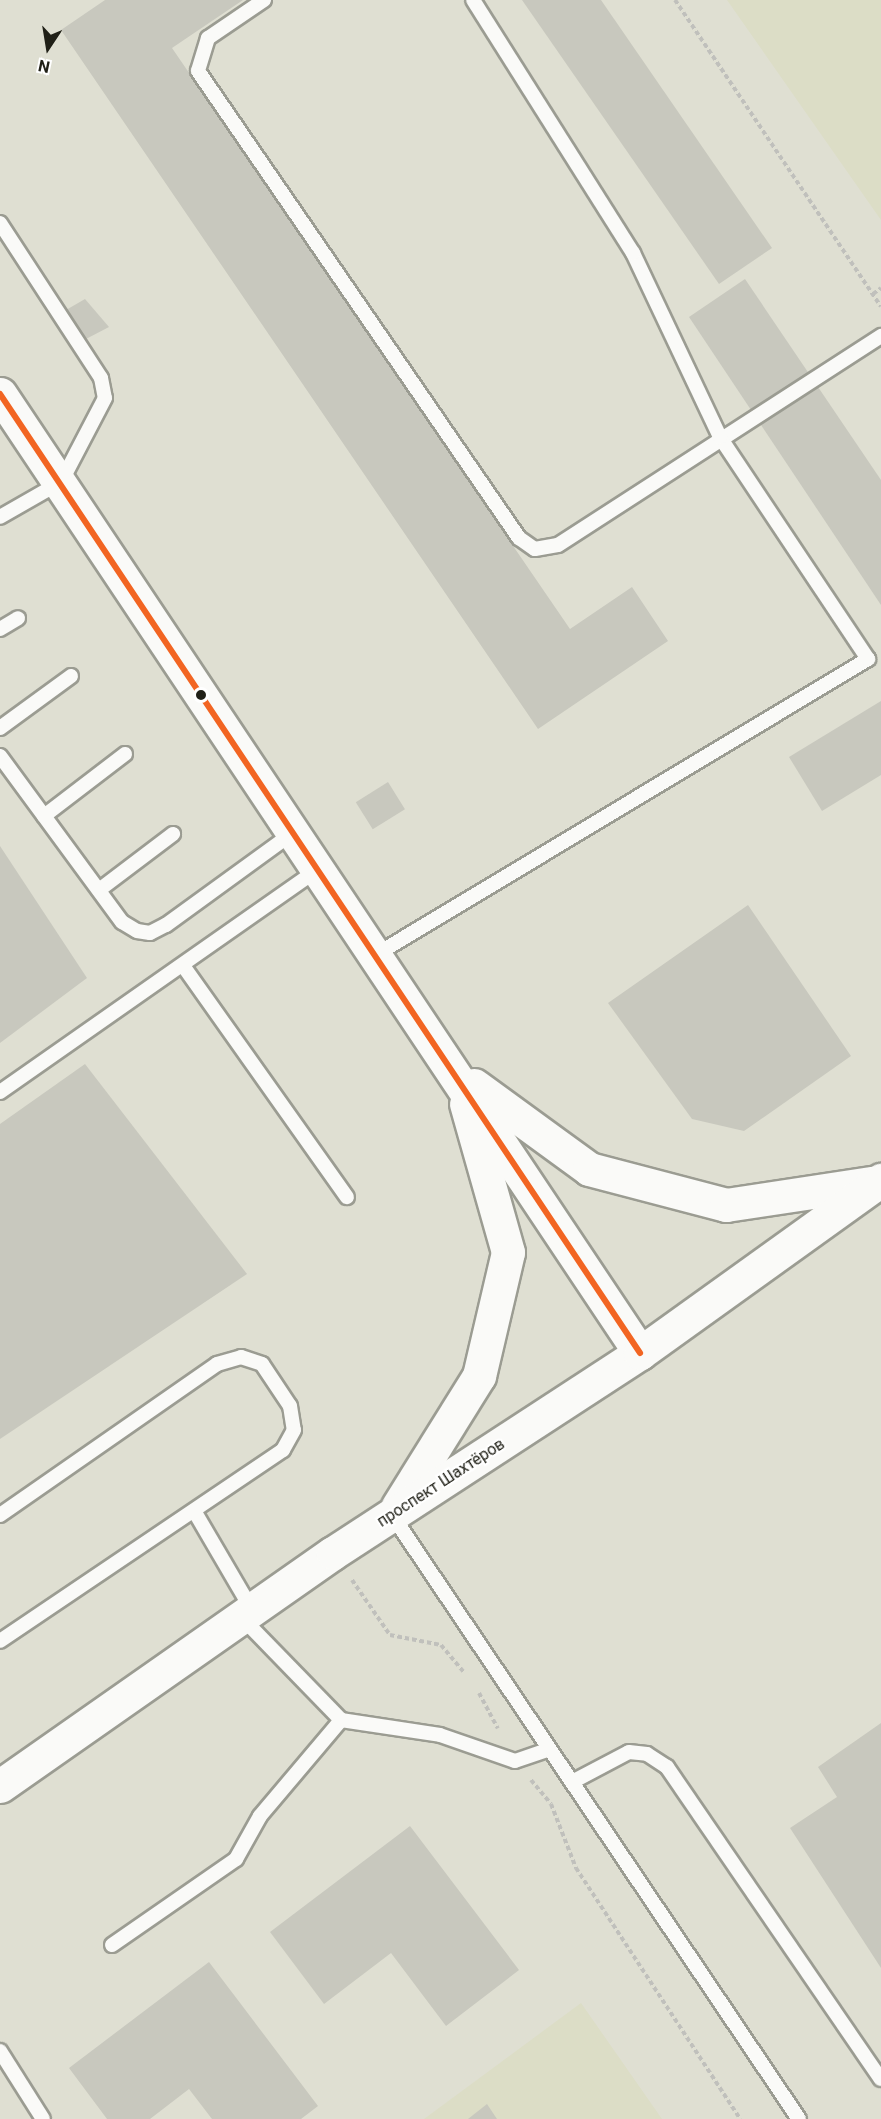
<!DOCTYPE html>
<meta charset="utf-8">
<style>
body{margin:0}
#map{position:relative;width:881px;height:2119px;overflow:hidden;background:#dfdfd2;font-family:Roboto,sans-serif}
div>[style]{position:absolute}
.built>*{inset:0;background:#dcddc6}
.building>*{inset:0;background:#c8c8be;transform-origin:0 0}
.path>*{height:4px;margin-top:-2px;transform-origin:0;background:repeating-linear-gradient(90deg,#c0c0bc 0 4.5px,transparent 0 7.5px)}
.roads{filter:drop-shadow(2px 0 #9b9c92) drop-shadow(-2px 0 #9b9c92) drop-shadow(0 2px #9b9c92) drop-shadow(0 -2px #9b9c92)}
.lane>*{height:14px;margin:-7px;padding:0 7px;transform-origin:7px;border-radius:7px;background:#fafaf8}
.secondary>*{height:33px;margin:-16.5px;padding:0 16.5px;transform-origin:16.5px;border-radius:16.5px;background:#fafaf8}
.bus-1>*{height:6px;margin:-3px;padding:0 3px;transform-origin:3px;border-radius:3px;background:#f26522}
.dots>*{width:16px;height:16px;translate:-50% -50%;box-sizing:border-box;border:3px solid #fff;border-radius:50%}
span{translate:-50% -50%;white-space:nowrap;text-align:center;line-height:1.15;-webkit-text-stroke:4.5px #fff;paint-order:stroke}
.street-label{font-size:16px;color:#202017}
.north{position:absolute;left:18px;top:18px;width:60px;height:60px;-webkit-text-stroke:4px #fff;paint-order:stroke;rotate:192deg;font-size:16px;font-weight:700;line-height:24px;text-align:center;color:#202017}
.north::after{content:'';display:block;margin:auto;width:21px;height:27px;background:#202017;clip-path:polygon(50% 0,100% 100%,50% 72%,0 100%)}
</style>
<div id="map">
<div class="built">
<div style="clip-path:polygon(727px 0,881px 0,881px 220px)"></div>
<div style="clip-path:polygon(581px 2003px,662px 2119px,424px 2119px)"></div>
</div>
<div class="building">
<div style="clip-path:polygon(105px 0,243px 0,172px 48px,570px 629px,632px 587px,668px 641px,538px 729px,61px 30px)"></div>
<div style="clip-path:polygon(522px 0,601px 0,772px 248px,719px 284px)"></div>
<div style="clip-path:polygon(745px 279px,881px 480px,881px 605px,689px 317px)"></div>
<div style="clip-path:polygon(85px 299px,109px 327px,84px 340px,66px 310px)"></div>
<div style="clip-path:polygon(881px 701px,881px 775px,822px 811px,789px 757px)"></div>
<div style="left:388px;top:782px;width:32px;height:38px;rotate:58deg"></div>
<div style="clip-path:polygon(0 846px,87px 978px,0 1043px)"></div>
<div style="clip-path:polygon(748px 905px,851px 1056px,744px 1131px,692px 1119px,608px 1003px)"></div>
<div style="clip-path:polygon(85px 1064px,247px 1274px,0 1439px,0 1124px)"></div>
<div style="clip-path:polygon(881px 1723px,881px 1968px,790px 1828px,837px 1797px,818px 1767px)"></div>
<div style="clip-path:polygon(410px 1826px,519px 1970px,446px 2026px,391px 1953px,324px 2004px,270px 1932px)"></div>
<div style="clip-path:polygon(209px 1962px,318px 2106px,301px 2119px,212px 2119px,189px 2089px,150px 2119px,107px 2119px,69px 2068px)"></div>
<div style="clip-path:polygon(487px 2104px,497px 2119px,468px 2119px)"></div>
</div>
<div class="path">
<div style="left:675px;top:0;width:369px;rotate:56.1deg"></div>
<div style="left:873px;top:294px;width:10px;rotate:-37deg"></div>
<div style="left:352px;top:1580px;width:67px;rotate:55.4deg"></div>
<div style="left:390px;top:1635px;width:52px;rotate:11.1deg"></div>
<div style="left:441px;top:1645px;width:35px;rotate:50deg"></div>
<div style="left:479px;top:1693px;width:40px;rotate:62deg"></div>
<div style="left:531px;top:1780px;width:31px;rotate:50deg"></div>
<div style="left:551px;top:1804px;width:69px;rotate:68.7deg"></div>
<div style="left:576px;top:1868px;width:300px;rotate:56.8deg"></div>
</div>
<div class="roads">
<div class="lane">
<div style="left:264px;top:0;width:68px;rotate:145.8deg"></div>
<div style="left:208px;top:38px;width:34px;rotate:107deg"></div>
<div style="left:198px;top:71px;width:567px;rotate:55.5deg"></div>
<div style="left:519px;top:538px;width:19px;rotate:35deg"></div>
<div style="left:535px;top:549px;width:23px;rotate:-10deg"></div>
<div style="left:558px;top:545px;width:385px;rotate:-32.9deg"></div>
<div style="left:0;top:223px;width:185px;rotate:56.9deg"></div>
<div style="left:101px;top:378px;width:20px;rotate:79deg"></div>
<div style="left:105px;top:398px;width:95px;rotate:117.6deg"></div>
<div style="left:61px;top:482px;width:70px;rotate:150.2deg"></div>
<div style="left:0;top:629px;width:21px;rotate:-31deg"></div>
<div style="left:0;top:728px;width:88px;rotate:-36.2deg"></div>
<div style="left:0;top:756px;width:206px;rotate:53.7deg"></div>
<div style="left:122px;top:922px;width:17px;rotate:31deg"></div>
<div style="left:137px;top:931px;width:13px;rotate:9deg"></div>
<div style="left:150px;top:933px;width:18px;rotate:-27deg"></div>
<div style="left:166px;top:925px;width:158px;rotate:-36deg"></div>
<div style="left:44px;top:816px;width:102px;rotate:-37.4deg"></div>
<div style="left:99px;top:890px;width:93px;rotate:-37.1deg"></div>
<div style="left:377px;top:954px;width:573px;rotate:-31deg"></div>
<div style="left:868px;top:659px;width:267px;rotate:-123.7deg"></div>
<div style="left:720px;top:437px;width:204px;rotate:-115.3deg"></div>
<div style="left:633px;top:253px;width:299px;rotate:-122.3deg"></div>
<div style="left:184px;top:967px;width:282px;rotate:54.7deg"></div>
<div style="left:0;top:1092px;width:388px;rotate:-35deg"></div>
<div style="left:196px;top:1514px;width:111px;rotate:59.7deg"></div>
<div style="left:0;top:1515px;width:264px;rotate:-34.8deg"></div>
<div style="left:217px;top:1364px;width:25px;rotate:-16deg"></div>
<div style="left:241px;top:1357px;width:22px;rotate:18deg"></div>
<div style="left:262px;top:1364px;width:50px;rotate:56.3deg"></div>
<div style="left:290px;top:1406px;width:24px;rotate:81deg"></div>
<div style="left:294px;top:1430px;width:23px;rotate:119deg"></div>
<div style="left:283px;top:1450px;width:341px;rotate:146deg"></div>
<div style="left:392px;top:1515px;width:728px;rotate:56.03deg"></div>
<div style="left:241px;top:1617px;width:144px;rotate:45.8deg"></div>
<div style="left:341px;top:1720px;width:100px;rotate:8.6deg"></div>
<div style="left:440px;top:1735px;width:79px;rotate:19.1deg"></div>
<div style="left:515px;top:1761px;width:36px;rotate:-19deg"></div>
<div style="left:572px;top:1782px;width:64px;rotate:-27.8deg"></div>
<div style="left:629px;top:1752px;width:18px;rotate:6deg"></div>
<div style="left:647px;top:1754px;width:24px;rotate:33deg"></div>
<div style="left:667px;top:1767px;width:378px;rotate:55.6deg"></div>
<div style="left:112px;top:1945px;width:151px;rotate:-34.7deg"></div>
<div style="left:236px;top:1859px;width:49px;rotate:-60.8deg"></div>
<div style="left:260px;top:1816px;width:126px;rotate:-49.8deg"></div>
<div style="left:0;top:2051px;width:80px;rotate:57.7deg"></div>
</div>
<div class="secondary">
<div style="left:0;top:394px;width:1153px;rotate:56.28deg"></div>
<div style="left:474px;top:1085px;width:142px;rotate:36.1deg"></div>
<div style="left:589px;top:1169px;width:142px;rotate:14.7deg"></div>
<div style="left:726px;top:1205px;width:148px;rotate:-8.6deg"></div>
<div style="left:398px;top:1506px;width:153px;rotate:-58.1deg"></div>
<div style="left:479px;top:1376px;width:127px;rotate:-76.8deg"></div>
<div style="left:508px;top:1252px;width:154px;rotate:-105.8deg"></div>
<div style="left:0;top:1786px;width:406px;rotate:-35deg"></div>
<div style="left:333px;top:1553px;width:366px;rotate:-33.1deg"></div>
<div style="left:640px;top:1353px;width:297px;rotate:-35.7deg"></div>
</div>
</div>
<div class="bus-1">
<div style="left:0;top:394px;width:1153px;rotate:56.28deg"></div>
</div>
<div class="dots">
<div style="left:201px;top:695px;background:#202017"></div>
</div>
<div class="street-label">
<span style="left:441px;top:1483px;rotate:-33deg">проспект Шахтёров</span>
</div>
<div class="north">N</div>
</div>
